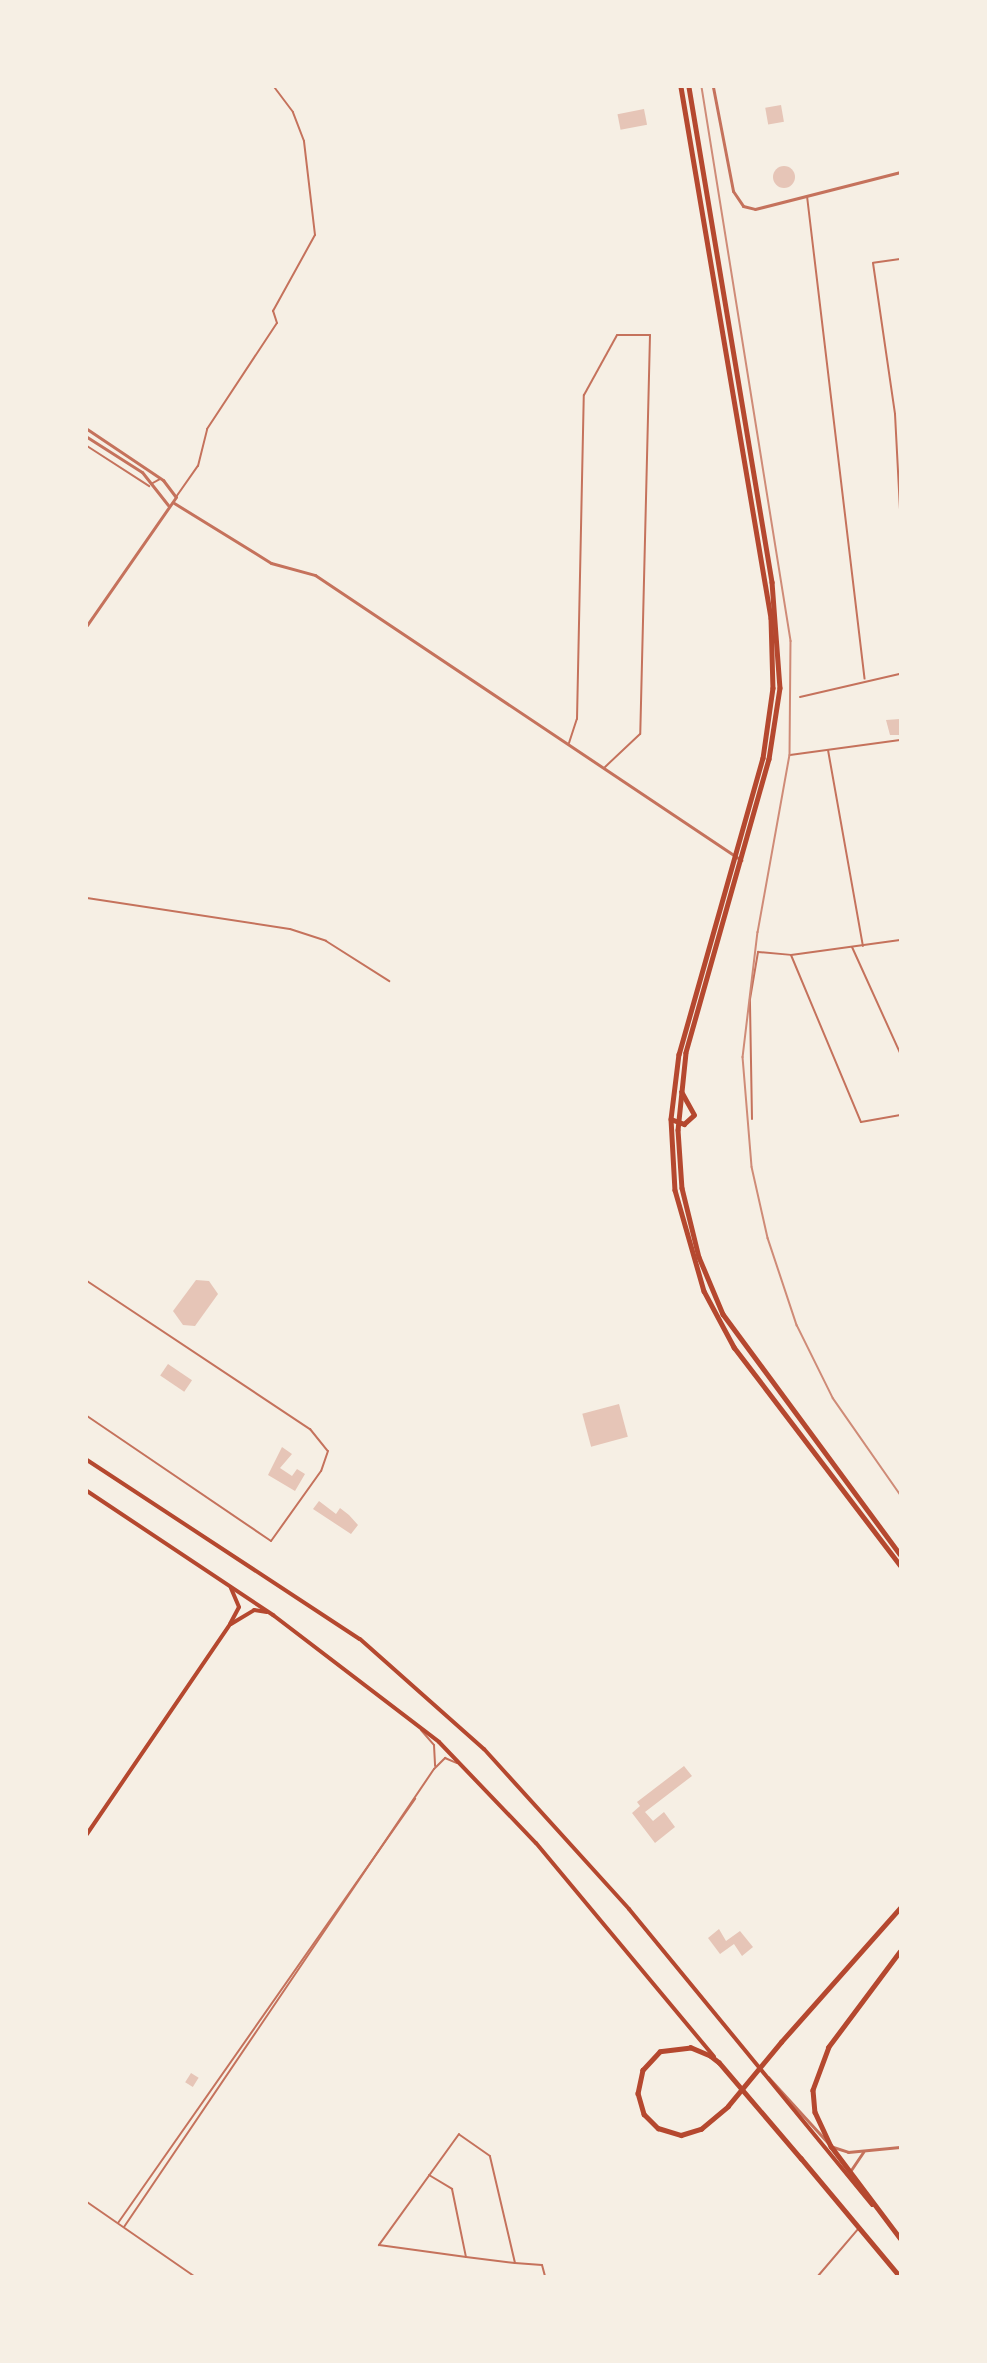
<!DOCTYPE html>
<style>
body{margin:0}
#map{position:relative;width:987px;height:2363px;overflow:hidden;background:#f6efe4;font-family:Montserrat,sans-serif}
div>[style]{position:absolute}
.building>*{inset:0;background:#e6c5b7;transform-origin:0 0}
.round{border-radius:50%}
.minor>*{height:2px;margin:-1px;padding:0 1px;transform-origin:1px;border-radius:1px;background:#c5725c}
.tertiary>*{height:3px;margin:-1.5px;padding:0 1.5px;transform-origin:1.5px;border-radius:1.5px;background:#c5725c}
.secondary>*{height:4px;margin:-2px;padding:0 2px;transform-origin:2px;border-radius:2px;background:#b5482f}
.primary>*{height:4px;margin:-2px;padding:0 2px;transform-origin:2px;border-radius:2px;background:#b5482f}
.trunk>*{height:4.5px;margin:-2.25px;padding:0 2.25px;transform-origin:2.25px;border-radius:2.25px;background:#b5482f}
.rail>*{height:1.5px;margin:-0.75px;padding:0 0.75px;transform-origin:0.75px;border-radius:0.75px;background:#cf8b77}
span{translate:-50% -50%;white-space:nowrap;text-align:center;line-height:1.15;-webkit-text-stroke:4.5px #f6efe4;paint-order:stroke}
.frame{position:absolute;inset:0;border:88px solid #f6efe4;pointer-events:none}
</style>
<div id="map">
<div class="building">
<div style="left:781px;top:105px;width:17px;height:16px;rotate:80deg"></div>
<div style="left:644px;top:109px;width:16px;height:27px;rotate:79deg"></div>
<div class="round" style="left:773px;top:166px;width:22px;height:22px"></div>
<div style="clip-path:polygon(900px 719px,900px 735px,890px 735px,886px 720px)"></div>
<div style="clip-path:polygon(196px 1280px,209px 1281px,218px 1294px,195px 1326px,183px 1325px,173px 1311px)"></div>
<div style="left:168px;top:1364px;width:29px;height:14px;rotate:34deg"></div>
<div style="left:619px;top:1404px;width:34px;height:38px;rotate:75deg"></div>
<div style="clip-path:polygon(282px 1447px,292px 1454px,280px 1468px,292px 1476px,297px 1469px,305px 1474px,295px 1491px,268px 1475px)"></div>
<div style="clip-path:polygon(319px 1501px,336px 1514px,340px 1508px,349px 1515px,358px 1525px,351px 1534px,313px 1509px)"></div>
<div style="clip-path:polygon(684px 1766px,692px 1776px,645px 1812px,653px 1821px,664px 1812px,675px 1827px,655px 1843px,632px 1813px,640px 1806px,637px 1802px)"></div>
<div style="clip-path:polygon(719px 1929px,726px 1941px,740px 1931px,753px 1947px,742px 1956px,734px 1944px,720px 1954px,708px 1938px)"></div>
<div style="left:191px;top:2073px;width:9px;height:11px;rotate:32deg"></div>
</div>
<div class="minor">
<div style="left:807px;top:196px;width:486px;rotate:83.2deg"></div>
<div style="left:900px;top:259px;width:27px;rotate:172deg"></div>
<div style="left:873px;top:263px;width:153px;rotate:81.7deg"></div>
<div style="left:895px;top:414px;width:95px;rotate:87deg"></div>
<div style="left:87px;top:446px;width:74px;rotate:32.8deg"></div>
<div style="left:151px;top:484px;width:10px;rotate:-29deg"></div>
<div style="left:176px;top:497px;width:38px;rotate:-55deg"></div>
<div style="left:198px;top:466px;width:38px;rotate:-76deg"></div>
<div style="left:207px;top:429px;width:127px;rotate:-56.6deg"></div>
<div style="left:277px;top:323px;width:13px;rotate:-108deg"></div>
<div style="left:273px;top:311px;width:87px;rotate:-61.1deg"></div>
<div style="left:315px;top:235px;width:95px;rotate:-96.7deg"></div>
<div style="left:304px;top:141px;width:31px;rotate:-111deg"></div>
<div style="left:293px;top:112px;width:31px;rotate:-127deg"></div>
<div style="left:800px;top:697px;width:103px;rotate:-13deg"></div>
<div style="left:569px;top:743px;width:25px;rotate:-72deg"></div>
<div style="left:577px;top:719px;width:324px;rotate:-88.8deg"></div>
<div style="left:584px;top:395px;width:68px;rotate:-61.2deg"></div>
<div style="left:617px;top:335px;width:33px"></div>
<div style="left:650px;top:335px;width:399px;rotate:91.4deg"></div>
<div style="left:640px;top:734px;width:48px;rotate:136.7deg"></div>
<div style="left:828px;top:750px;width:199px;rotate:79.9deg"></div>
<div style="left:790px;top:755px;width:111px;rotate:-7.8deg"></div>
<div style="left:87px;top:898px;width:205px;rotate:8.7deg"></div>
<div style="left:290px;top:929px;width:38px;rotate:18deg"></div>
<div style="left:326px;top:941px;width:75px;rotate:32.4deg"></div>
<div style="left:852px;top:947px;width:116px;rotate:65.6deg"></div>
<div style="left:791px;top:955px;width:181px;rotate:67.3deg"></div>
<div style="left:861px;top:1122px;width:40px;rotate:-10deg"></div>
<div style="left:752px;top:1119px;width:120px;rotate:-91deg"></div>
<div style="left:750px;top:999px;width:48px;rotate:-80.3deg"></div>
<div style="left:758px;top:952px;width:33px;rotate:5deg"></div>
<div style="left:791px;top:955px;width:110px;rotate:-7.8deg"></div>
<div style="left:87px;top:1281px;width:268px;rotate:33.6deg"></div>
<div style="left:310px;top:1429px;width:28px;rotate:51deg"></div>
<div style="left:328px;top:1451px;width:21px;rotate:109deg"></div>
<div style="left:321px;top:1471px;width:86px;rotate:125.5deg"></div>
<div style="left:271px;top:1541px;width:222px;rotate:-145.8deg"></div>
<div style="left:421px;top:1730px;width:20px;rotate:49deg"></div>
<div style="left:434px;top:1745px;width:21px;rotate:87deg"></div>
<div style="left:429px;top:2175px;width:27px;rotate:31deg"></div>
<div style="left:452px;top:2189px;width:69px;rotate:78.4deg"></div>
<div style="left:87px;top:2202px;width:130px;rotate:34.7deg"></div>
<div style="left:118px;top:2223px;width:518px;rotate:-54.99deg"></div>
<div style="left:124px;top:2227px;width:553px;rotate:-55.91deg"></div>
<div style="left:434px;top:1769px;width:16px;rotate:-45deg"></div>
<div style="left:445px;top:1758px;width:13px;rotate:23deg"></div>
<div style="left:515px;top:2263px;width:110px;rotate:-103.2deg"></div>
<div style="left:490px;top:2156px;width:38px;rotate:-145deg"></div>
<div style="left:459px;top:2134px;width:137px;rotate:125.8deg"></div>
<div style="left:379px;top:2245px;width:88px;rotate:7.9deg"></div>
<div style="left:466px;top:2257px;width:49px;rotate:7deg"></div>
<div style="left:515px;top:2263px;width:27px;rotate:4deg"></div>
<div style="left:542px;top:2265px;width:11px;rotate:75deg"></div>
<div style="left:818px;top:2276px;width:62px;rotate:-49.6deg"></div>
</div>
<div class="tertiary">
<div style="left:713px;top:87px;width:106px;rotate:79.1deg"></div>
<div style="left:733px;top:191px;width:18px;rotate:56deg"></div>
<div style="left:743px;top:206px;width:12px;rotate:14deg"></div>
<div style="left:755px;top:209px;width:150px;rotate:-14.3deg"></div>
<div style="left:87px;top:429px;width:92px;rotate:33.9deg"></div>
<div style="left:163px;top:480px;width:21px;rotate:53deg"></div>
<div style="left:176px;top:497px;width:156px;rotate:124.8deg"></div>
<div style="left:87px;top:437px;width:65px;rotate:32.5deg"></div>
<div style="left:142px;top:472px;width:42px;rotate:51.8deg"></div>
<div style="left:174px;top:503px;width:114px;rotate:31.7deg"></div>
<div style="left:271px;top:563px;width:46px;rotate:15.3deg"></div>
<div style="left:315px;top:575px;width:513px;rotate:33.78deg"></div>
<div style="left:768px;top:2077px;width:89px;rotate:47.7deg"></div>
<div style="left:833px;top:2147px;width:16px;rotate:18deg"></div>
<div style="left:848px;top:2152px;width:52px;rotate:-5.5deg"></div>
<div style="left:851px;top:2170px;width:22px;rotate:-56deg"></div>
</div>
<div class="secondary">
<div style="left:231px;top:1624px;width:27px;rotate:-31deg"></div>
<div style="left:254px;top:1610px;width:13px;rotate:9deg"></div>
<div style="left:87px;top:1834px;width:254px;rotate:-55.7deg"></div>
<div style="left:230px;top:1624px;width:19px;rotate:-62deg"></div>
<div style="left:239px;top:1607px;width:21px;rotate:-113deg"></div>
</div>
<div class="primary">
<div style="left:87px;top:1460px;width:326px;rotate:33.3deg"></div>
<div style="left:360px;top:1639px;width:166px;rotate:41.6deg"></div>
<div style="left:484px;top:1749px;width:216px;rotate:47.8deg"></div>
<div style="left:629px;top:1909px;width:383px;rotate:50.6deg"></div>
<div style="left:87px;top:1491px;width:224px;rotate:33.7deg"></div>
<div style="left:273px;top:1615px;width:209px;rotate:37.4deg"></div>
<div style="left:439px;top:1742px;width:140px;rotate:46.2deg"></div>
<div style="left:536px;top:1843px;width:278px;rotate:50.2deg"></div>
</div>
<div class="trunk">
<div style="left:681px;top:87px;width:539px;rotate:80.38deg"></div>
<div style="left:771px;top:618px;width:70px;rotate:88.4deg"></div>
<div style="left:773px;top:688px;width:71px;rotate:98.1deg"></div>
<div style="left:763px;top:758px;width:308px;rotate:105.8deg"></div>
<div style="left:679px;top:1054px;width:65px;rotate:97deg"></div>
<div style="left:671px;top:1119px;width:71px;rotate:86.8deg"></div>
<div style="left:675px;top:1190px;width:105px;rotate:74deg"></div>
<div style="left:704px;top:1291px;width:64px;rotate:61.8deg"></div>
<div style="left:734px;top:1347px;width:274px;rotate:52.7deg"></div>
<div style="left:689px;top:87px;width:502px;rotate:80.48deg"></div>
<div style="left:772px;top:582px;width:106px;rotate:85.7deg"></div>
<div style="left:780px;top:688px;width:72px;rotate:98.8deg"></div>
<div style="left:769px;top:759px;width:305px;rotate:105.8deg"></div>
<div style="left:686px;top:1053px;width:77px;rotate:95.9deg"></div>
<div style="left:678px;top:1130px;width:58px;rotate:86.1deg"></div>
<div style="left:682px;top:1188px;width:71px;rotate:76.2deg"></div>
<div style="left:699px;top:1257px;width:62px;rotate:67.2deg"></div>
<div style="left:723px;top:1314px;width:298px;rotate:53.6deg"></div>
<div style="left:671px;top:1119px;width:14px;rotate:21deg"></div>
<div style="left:684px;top:1124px;width:13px;rotate:-42deg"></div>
<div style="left:694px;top:1115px;width:26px;rotate:-119deg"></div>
<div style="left:900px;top:1952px;width:119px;rotate:126.8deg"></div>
<div style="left:829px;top:2047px;width:46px;rotate:110.4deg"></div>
<div style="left:813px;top:2090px;width:22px;rotate:85deg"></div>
<div style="left:815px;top:2112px;width:38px;rotate:65deg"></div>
<div style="left:831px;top:2146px;width:115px;rotate:53.1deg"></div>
<div style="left:899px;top:2276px;width:153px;rotate:-129.9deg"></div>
<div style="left:801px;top:2159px;width:126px;rotate:-130.5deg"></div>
<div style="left:719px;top:2063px;width:11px;rotate:-142deg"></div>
<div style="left:710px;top:2056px;width:21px;rotate:-157deg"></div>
<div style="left:691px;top:2048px;width:31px;rotate:173deg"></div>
<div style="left:660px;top:2052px;width:25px;rotate:133deg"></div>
<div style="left:643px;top:2070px;width:24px;rotate:102deg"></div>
<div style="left:638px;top:2093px;width:22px;rotate:74deg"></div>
<div style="left:644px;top:2114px;width:20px;rotate:45deg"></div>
<div style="left:658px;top:2128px;width:24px;rotate:17deg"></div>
<div style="left:681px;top:2135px;width:21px;rotate:-17deg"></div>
<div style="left:701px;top:2129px;width:35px;rotate:-40deg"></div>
<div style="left:728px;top:2106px;width:83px;rotate:-50.4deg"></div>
<div style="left:781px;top:2042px;width:179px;rotate:-48.4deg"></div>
</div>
<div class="rail">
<div style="left:702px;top:87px;width:561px;rotate:80.87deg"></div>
<div style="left:791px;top:641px;width:114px;rotate:90.5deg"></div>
<div style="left:790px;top:755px;width:180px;rotate:100.2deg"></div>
<div style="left:758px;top:932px;width:126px;rotate:96.8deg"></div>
<div style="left:743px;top:1057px;width:110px;rotate:85.3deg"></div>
<div style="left:752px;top:1167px;width:73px;rotate:77.3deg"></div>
<div style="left:768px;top:1238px;width:92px;rotate:71.6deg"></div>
<div style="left:797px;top:1325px;width:81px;rotate:63.7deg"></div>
<div style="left:833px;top:1398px;width:117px;rotate:55.1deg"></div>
</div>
<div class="frame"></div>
</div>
